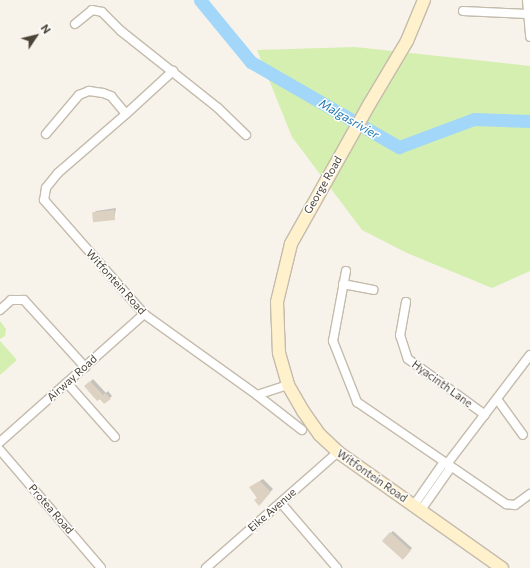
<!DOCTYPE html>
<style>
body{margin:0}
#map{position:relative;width:530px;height:568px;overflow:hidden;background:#f7f3eb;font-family:Commissioner,sans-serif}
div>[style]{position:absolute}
.green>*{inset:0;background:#d4efb0}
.shadow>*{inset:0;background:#0003}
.river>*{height:13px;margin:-6.5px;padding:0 6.5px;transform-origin:6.5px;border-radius:6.5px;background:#a2d7f9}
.building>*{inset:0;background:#ddd1c2;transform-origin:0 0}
.roads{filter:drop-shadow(1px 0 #c4bbac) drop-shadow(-1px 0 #c4bbac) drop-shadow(0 1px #c4bbac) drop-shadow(0 -1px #c4bbac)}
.minor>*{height:8px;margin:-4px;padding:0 4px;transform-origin:4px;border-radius:4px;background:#fff}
.secondary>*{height:12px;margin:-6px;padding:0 6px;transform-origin:6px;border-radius:6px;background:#fff1cc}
span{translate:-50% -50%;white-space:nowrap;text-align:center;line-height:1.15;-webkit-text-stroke:3px #fff;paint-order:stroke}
.street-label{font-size:11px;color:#4c4337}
.water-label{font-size:12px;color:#2079b4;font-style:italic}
.north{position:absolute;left:16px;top:16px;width:40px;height:40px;-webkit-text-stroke:3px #fff;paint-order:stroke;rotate:55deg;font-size:11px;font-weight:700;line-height:16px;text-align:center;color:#4c4337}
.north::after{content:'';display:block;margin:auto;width:14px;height:18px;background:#4c4337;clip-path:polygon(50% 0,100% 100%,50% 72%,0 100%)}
</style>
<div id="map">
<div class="green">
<div style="clip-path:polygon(355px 47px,530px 66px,530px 271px,492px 288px,407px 253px,362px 230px,292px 137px,257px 50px)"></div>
<div style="clip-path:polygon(0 321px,6px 329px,5px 336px,0 339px)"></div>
<div style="clip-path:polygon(0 341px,17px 360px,0 375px)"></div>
</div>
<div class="shadow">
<div style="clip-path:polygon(116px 208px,114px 219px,94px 213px,96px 211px)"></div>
<div style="clip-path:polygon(93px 379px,106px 393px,108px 391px,112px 396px,104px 403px,86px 386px)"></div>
<div style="clip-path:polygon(263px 479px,273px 489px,259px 504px,253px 485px)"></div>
<div style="clip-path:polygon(393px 531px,412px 548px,404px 558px,383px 541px)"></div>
</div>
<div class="river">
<div style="left:200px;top:0;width:80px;rotate:50.6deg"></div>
<div style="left:251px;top:62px;width:171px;rotate:29.9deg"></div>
<div style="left:399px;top:147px;width:80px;rotate:-20.5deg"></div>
<div style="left:474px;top:119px;width:56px;rotate:2deg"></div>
</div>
<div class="building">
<div style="left:114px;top:210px;width:10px;height:22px;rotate:84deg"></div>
<div style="clip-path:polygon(90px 381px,103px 395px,105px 393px,111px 399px,104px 404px,100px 399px,97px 401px,84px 386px)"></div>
<div style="clip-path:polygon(260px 481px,271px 492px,259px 506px,254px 500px,257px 498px,249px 487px)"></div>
<div style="left:390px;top:532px;width:28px;height:12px;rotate:42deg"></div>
</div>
<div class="roads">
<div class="minor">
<div style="left:527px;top:0;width:37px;rotate:85deg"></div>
<div style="left:463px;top:11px;width:64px;rotate:2.7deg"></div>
<div style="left:75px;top:24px;width:22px;rotate:-39deg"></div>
<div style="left:92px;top:10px;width:10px;rotate:11deg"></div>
<div style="left:102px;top:12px;width:27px;rotate:45deg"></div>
<div style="left:121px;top:31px;width:124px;rotate:38.4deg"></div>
<div style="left:218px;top:108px;width:39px;rotate:44deg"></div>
<div style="left:126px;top:114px;width:90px;rotate:139.1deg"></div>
<div style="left:58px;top:173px;width:19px;rotate:129deg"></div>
<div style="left:46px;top:188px;width:12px;rotate:99deg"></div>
<div style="left:44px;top:200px;width:152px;rotate:48.7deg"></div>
<div style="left:144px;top:314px;width:139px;rotate:35.6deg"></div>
<div style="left:257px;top:395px;width:33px;rotate:-18deg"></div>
<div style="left:46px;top:134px;width:51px;rotate:-49.8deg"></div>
<div style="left:79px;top:95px;width:11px;rotate:-22deg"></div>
<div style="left:89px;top:91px;width:14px;rotate:8deg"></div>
<div style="left:103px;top:93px;width:9px;rotate:21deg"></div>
<div style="left:111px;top:96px;width:23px;rotate:50deg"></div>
<div style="left:126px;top:114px;width:64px;rotate:-42.5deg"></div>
<div style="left:346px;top:271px;width:71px;rotate:100.5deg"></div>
<div style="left:333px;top:341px;width:66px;rotate:68.5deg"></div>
<div style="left:357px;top:402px;width:181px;rotate:34.4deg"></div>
<div style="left:506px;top:504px;width:9px;rotate:6deg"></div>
<div style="left:515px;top:505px;width:19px;rotate:-36deg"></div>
<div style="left:343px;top:284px;width:31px;rotate:11deg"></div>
<div style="left:406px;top:302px;width:34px;rotate:100deg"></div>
<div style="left:400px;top:335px;width:25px;rotate:72deg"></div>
<div style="left:408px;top:359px;width:95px;rotate:36deg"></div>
<div style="left:0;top:310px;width:15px;rotate:-42deg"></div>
<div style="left:11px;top:300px;width:13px"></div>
<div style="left:24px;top:300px;width:91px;rotate:47.7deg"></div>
<div style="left:67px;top:383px;width:72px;rotate:48.4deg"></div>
<div style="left:257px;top:395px;width:57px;rotate:37.9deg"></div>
<div style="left:497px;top:399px;width:44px;rotate:54.2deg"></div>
<div style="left:0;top:442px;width:193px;rotate:-41.6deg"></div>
<div style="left:0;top:450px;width:155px;rotate:49.4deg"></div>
<div style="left:447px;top:464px;width:137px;rotate:-52.7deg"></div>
<div style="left:281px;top:503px;width:86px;rotate:49.3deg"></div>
<div style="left:414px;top:505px;width:52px;rotate:-55.1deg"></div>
<div style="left:421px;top:510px;width:52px;rotate:-55.1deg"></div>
<div style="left:206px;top:568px;width:176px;rotate:-41.3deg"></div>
</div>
<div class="secondary">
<div style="left:424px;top:0;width:44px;rotate:112.5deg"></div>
<div style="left:407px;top:41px;width:72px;rotate:120.8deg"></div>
<div style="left:370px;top:103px;width:162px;rotate:119.3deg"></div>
<div style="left:291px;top:244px;width:60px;rotate:103.6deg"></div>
<div style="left:277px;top:302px;width:51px;rotate:87.8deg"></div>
<div style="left:279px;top:353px;width:33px;rotate:74deg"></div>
<div style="left:288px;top:385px;width:30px;rotate:60deg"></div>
<div style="left:303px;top:411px;width:29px;rotate:55deg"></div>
<div style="left:320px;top:435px;width:25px;rotate:43deg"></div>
<div style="left:338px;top:452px;width:201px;rotate:35.3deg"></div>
</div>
</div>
<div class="street-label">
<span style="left:323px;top:185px;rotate:-60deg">George Road</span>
<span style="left:116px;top:282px;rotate:48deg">Witfontein Road</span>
<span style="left:72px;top:378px;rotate:-42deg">Airway Road</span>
<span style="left:442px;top:384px;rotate:36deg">Hyacinth Lane</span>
<span style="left:372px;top:476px;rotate:35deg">Witfontein Road</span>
<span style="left:51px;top:509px;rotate:49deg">Protea Road</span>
<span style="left:272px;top:510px;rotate:-41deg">Eike Avenue</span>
</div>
<div class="water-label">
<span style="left:349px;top:119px;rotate:30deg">Malgasrivier</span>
</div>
<div class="north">N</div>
</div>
